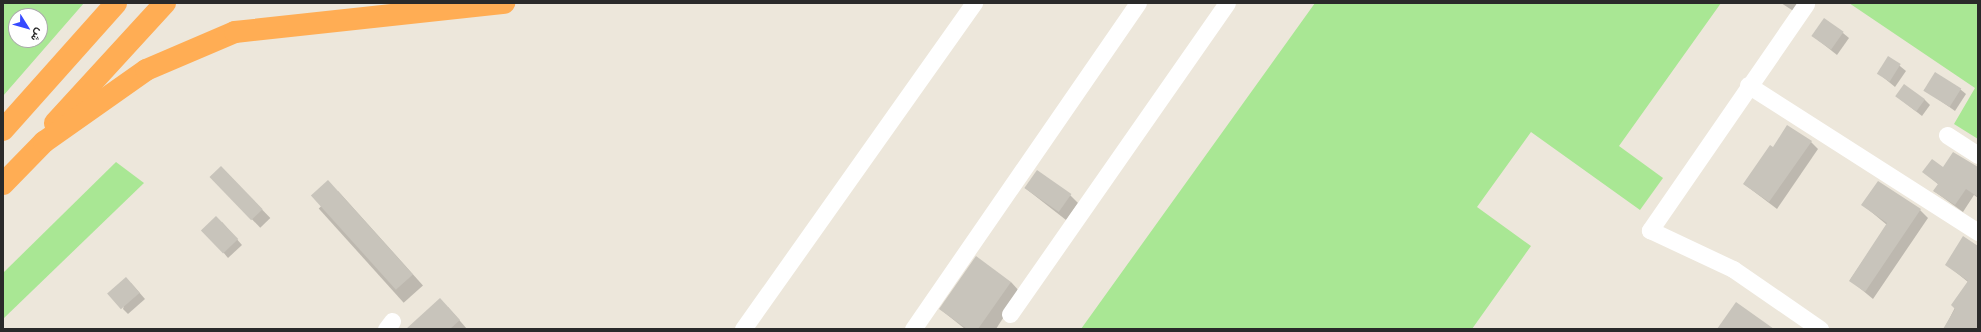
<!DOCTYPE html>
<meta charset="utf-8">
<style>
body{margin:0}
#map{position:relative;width:1981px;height:332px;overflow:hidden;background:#ede7db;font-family:"Varela Round",Vazirmatn,sans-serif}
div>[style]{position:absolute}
.green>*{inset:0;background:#a9e794}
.shadow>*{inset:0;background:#0003;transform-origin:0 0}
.building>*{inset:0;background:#c8c4bb;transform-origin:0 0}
.minor>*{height:17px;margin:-8.5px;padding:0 8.5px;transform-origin:8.5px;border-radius:8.5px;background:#fff}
.highway>*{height:22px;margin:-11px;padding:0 11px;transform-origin:11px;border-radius:11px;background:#ffad54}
span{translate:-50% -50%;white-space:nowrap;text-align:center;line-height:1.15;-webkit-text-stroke:4px #fff;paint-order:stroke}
.frame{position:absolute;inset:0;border:4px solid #2a2a2a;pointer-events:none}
.north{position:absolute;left:8px;top:8px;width:40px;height:40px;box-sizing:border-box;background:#fff;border:1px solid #aaa;border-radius:50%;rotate:127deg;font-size:11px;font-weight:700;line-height:16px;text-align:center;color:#2a2a2a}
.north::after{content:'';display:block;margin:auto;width:14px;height:18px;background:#364aff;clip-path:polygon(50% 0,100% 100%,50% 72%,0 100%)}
</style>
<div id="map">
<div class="green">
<div style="clip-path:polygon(evenodd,3px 3px,84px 3px,3px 96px,3px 3px,16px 16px,40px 16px,40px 40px,16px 40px,16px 16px)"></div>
<div style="clip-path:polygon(1315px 3px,1721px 3px,1619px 146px,1663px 178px,1640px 210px,1531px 132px,1477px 207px,1531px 246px,1472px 329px,1081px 329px)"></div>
<div style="clip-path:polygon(1849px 3px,1978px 3px,1978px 139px,1954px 124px,1975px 88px)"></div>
<div style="clip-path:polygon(116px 162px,144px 183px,3px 319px,3px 273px)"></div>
</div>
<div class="shadow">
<div style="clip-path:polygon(1781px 3px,1801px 3px,1795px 12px)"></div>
<div style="clip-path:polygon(1843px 33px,1849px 38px,1837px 55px,1813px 36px)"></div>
<div style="clip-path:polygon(1889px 57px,1906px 71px,1895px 87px,1878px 73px)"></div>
<div style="clip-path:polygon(1924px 89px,1960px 89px,1966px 94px,1955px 111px)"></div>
<div style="clip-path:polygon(1896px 96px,1925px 100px,1930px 105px,1922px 116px)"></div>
<div style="clip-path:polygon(1811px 142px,1818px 149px,1777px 209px,1744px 184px,1773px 149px)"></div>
<div style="left:221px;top:167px;width:71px;height:14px;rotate:46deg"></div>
<div style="clip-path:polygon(1978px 168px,1978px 198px,1974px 195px,1963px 212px,1934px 191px,1939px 185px,1924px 172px,1943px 169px)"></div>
<div style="clip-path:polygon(1025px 188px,1070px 195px,1078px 203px,1066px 220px)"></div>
<div style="left:338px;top:191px;width:127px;height:26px;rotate:48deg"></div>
<div style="clip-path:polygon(1863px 205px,1920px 210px,1928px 218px,1873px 299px,1850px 280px,1887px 225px)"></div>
<div style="clip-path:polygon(222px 222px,242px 245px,228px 258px,223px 252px)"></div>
<div style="clip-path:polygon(1978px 245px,1978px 329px,1944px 329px,1968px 282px,1947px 265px)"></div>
<div style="clip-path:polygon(1011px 282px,1020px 292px,996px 329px,965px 329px,940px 309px)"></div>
<div style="clip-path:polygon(131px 283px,145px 299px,128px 314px,123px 309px)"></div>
<div style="clip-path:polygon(448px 307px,467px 329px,408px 329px)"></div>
</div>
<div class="building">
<div style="left:1824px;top:18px;width:24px;height:22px;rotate:35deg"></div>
<div style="left:1888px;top:56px;width:15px;height:21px;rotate:32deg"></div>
<div style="left:1935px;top:72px;width:31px;height:22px;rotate:32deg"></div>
<div style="left:1904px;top:84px;width:26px;height:15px;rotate:36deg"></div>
<div style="clip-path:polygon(1787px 125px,1812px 141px,1769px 202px,1743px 184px,1770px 145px,1773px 147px)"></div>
<div style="clip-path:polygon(1953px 152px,1978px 167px,1978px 197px,1966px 189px,1955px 205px,1933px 191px,1938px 184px,1922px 172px,1932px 159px,1943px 167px)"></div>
<div style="left:221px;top:166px;width:60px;height:16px;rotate:46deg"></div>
<div style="left:1037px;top:170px;width:42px;height:22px;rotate:35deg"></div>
<div style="left:328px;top:180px;width:127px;height:23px;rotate:48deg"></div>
<div style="clip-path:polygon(1878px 181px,1921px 209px,1865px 292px,1849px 281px,1887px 223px,1861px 205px)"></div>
<div style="left:216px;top:216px;width:32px;height:21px;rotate:46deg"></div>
<div style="clip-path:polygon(1963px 236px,1978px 246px,1978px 329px,1943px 329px,1955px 309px,1951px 305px,1968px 281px,1945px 265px)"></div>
<div style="clip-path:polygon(976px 256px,1011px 282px,978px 329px,967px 329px,939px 309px)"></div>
<div style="left:126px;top:277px;width:21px;height:25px;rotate:49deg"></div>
<div style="clip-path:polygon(440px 298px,460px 320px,450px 329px,406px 329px)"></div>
<div style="clip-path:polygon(1736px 302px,1774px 329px,1717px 329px)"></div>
</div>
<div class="minor">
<div style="left:1806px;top:4px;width:275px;rotate:124.6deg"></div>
<div style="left:1650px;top:230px;width:92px;rotate:25.2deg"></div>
<div style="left:1733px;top:269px;width:106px;rotate:34.6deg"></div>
<div style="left:1748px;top:85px;width:273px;rotate:32.6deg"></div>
<div style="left:1947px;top:135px;width:37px;rotate:33deg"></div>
<div style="left:1010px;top:314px;width:379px;rotate:-55.1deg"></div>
<div style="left:386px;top:329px;width:10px;rotate:-53deg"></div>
<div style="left:743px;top:329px;width:400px;rotate:-54.7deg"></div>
<div style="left:913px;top:329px;width:396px;rotate:-55.4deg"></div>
</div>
<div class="highway">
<div style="left:55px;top:123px;width:163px;rotate:-47.5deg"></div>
<div style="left:3px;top:130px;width:170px;rotate:-48.3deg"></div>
<div style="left:3px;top:184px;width:59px;rotate:-45.7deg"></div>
<div style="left:44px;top:142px;width:125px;rotate:-35.2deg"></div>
<div style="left:146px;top:70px;width:97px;rotate:-23.1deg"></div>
<div style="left:235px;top:32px;width:271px;rotate:-6.2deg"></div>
</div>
<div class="frame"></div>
<div class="north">ش</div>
</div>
